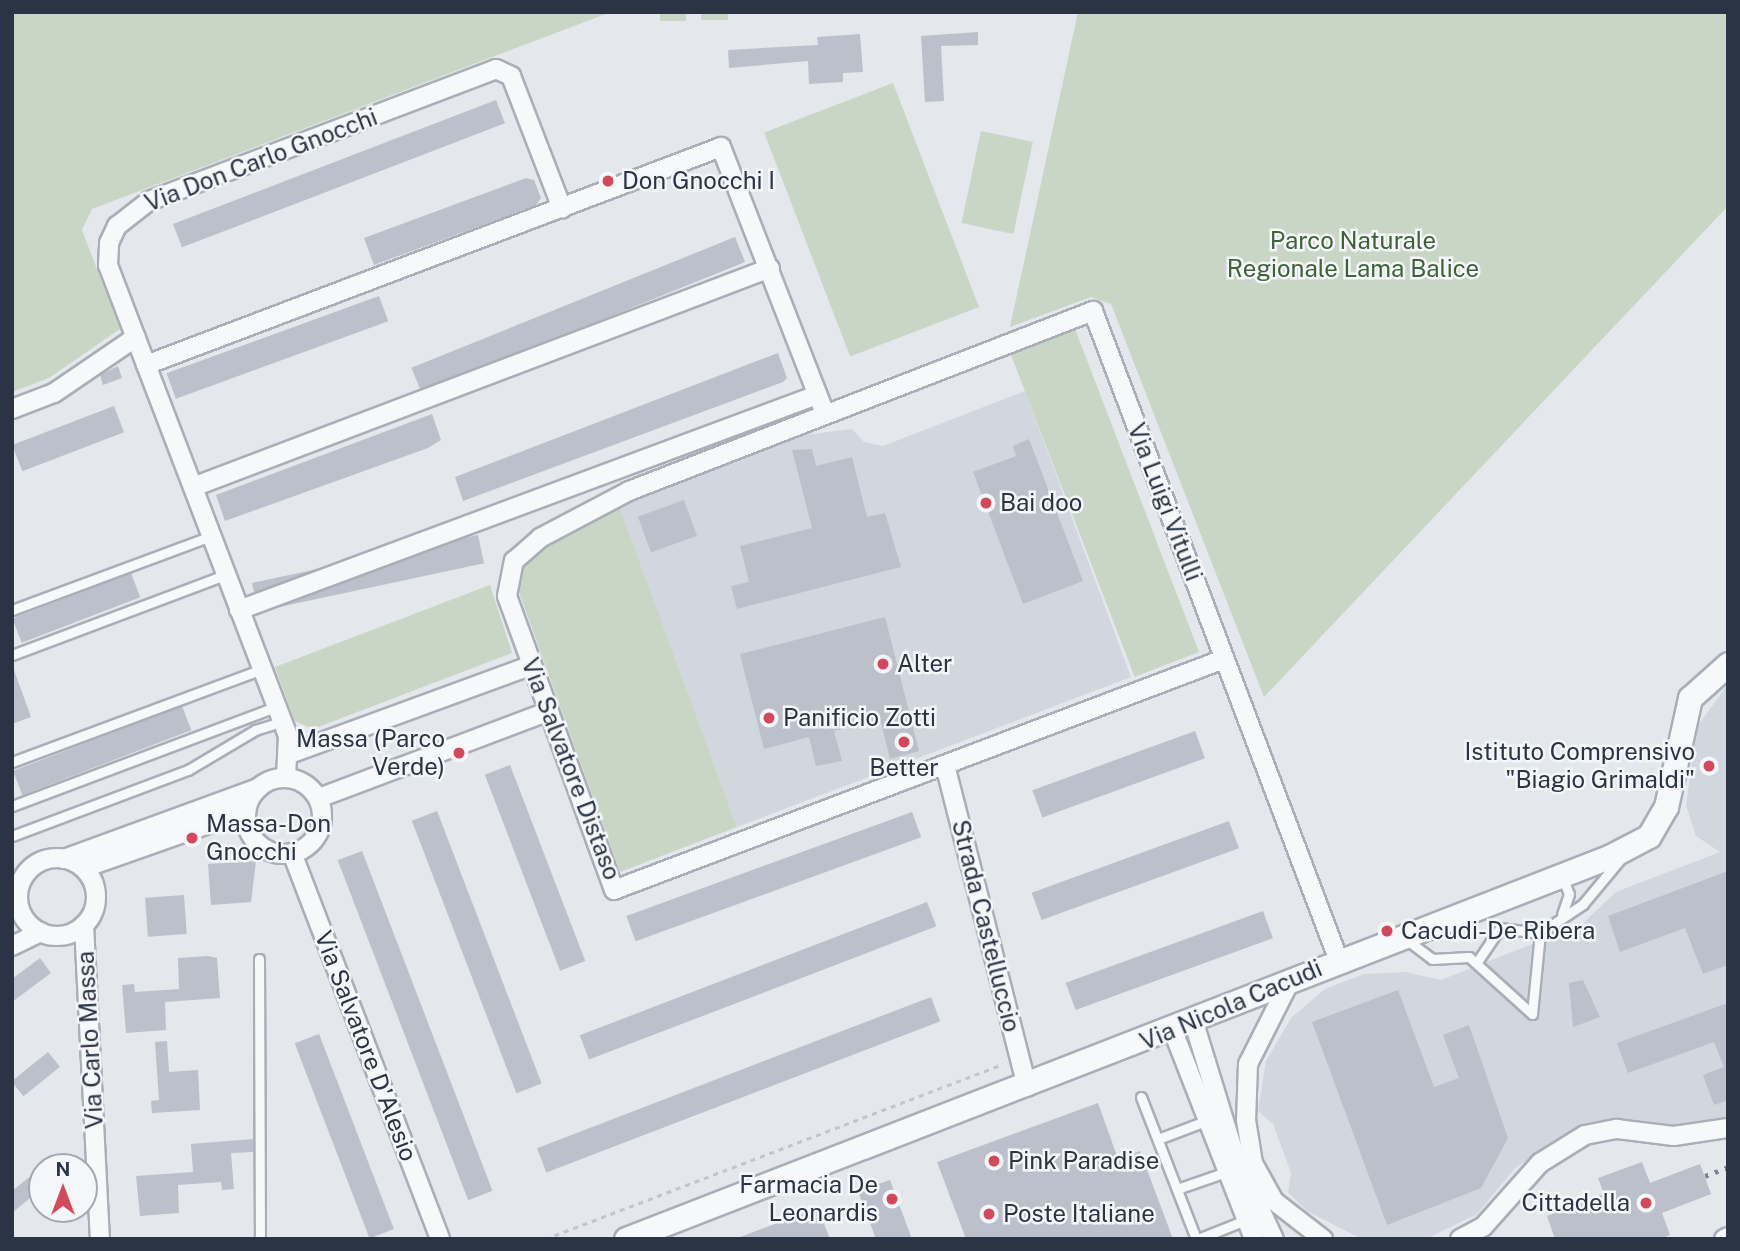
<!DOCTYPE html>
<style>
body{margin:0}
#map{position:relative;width:1740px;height:1251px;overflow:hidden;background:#e4e7ec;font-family:"Public Sans",sans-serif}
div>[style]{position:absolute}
.built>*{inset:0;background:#d2d6de}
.green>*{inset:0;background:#c9d6c5;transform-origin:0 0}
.building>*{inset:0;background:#bbc0ca;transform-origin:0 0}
.path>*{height:2.5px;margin-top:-1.25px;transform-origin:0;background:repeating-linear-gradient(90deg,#c2c5cb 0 5px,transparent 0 10px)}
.roads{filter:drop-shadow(2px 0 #a9aeb7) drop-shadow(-2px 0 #a9aeb7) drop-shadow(0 2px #a9aeb7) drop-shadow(0 -2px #a9aeb7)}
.service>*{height:9px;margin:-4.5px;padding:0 4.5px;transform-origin:4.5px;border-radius:4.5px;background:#f7f8fa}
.minor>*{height:18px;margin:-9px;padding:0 9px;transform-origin:9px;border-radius:9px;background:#f7f8fa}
.minor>.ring{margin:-9px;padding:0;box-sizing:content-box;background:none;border:18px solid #f7f8fa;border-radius:50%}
.tertiary>*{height:23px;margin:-11.5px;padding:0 11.5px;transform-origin:11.5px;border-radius:11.5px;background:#f7f8fa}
.rail>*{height:4.5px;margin-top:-2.25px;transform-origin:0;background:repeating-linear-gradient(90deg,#7d8696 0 3.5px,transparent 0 10.5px)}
.dots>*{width:19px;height:19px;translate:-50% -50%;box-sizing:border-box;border:4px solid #f4f6f9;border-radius:50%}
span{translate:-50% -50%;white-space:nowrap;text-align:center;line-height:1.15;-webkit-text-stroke:5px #f4f6f9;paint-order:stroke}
.street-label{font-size:24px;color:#2b3445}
.poi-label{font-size:24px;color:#2b3445}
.left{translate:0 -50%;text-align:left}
.right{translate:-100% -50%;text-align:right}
.park-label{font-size:24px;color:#3f6138}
.frame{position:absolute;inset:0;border:14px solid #2b3445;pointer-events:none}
.north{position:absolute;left:28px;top:1153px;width:70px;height:70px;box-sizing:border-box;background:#f4f6f9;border:2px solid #a4a8b1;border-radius:50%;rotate:0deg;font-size:19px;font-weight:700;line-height:28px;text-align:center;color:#2b3445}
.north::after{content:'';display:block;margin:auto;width:24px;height:32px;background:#d1495b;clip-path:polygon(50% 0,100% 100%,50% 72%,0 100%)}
</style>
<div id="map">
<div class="built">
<div style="clip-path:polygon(1025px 391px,1131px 677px,737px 827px,619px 505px,788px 437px,852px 429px,864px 442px,883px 446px)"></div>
<div style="clip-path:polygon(1728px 684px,1728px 1119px,1679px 1127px,1624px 1120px,1580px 1126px,1515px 1168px,1477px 1214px,1426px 1239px,1362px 1239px,1307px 1211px,1288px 1192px,1291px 1173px,1273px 1124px,1258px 1111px,1266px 1061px,1291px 1018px,1325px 989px,1364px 974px,1405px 972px,1441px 980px,1581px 925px,1616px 892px,1720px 852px,1696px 836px,1686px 805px,1697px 727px)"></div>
</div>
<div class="green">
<div style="clip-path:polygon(12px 12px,611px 12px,92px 209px,82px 230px,120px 329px,49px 378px,12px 392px)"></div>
<div style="left:660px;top:12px;width:26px;height:9px"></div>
<div style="left:701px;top:12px;width:27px;height:8px"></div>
<div style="clip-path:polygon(1078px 12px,1728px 12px,1728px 206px,1264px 697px,1111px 304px,1091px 297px,1010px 327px)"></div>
<div style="left:893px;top:83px;width:240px;height:138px;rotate:69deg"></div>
<div style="left:981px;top:131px;width:53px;height:94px;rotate:12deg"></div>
<div style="left:1075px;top:329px;width:346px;height:69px;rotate:69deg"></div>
<div style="clip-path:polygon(619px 505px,737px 827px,620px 872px,516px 584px,521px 565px,538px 547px)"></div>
<div style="clip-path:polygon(490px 585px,512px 653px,313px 729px,295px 721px,275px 667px)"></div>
</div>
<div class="building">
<div style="clip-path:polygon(978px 32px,978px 45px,941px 46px,944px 101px,925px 102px,921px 36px)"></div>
<div style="clip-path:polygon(860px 34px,863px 72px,843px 73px,843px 82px,809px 84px,808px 61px,729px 68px,728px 50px,818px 45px,817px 37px)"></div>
<div style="left:496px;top:100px;width:25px;height:346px;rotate:69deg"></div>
<div style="clip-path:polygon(526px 178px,534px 180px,541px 198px,536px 205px,374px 265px,364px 238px)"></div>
<div style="left:735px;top:237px;width:27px;height:349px;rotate:68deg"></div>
<div style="left:379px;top:296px;width:27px;height:226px;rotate:70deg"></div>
<div style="clip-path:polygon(778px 353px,787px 378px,783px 382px,463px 501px,455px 477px)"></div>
<div style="clip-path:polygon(118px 366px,122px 378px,103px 385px,100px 375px)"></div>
<div style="left:114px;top:406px;width:28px;height:109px;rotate:69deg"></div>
<div style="clip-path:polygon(432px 414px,441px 440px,428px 448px,225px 521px,216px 495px)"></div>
<div style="clip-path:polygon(1029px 439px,1083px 581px,1023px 604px,973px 472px,1016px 456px,1013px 446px)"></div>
<div style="clip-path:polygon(812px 449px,816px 466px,852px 457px,867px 517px,885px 513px,901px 567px,737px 609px,731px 586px,749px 582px,740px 546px,812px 528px,792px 450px)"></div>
<div style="left:684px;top:500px;width:38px;height:49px;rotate:70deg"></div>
<div style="left:478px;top:535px;width:29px;height:231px;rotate:78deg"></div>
<div style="left:131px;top:573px;width:26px;height:127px;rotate:69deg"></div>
<div style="clip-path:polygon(885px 617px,919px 751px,890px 759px,880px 719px,834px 731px,842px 761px,816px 766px,809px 737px,764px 749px,740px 654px)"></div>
<div style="clip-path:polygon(14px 670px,31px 717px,12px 724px,12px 671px)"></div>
<div style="left:182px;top:706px;width:26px;height:181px;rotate:69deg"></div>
<div style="left:1195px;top:731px;width:29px;height:173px;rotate:70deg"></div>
<div style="left:510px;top:765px;width:210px;height:27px;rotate:69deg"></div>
<div style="left:437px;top:811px;width:292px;height:27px;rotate:69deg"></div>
<div style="left:912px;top:812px;width:27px;height:304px;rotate:70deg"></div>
<div style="left:1229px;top:821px;width:29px;height:210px;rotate:70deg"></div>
<div style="left:362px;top:851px;width:364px;height:26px;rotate:69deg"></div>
<div style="clip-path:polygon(256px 861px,251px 902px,211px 905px,208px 864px)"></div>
<div style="clip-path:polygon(1728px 871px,1728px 965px,1703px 974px,1685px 928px,1620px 952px,1608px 916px)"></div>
<div style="left:184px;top:895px;width:39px;height:39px;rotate:86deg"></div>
<div style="left:927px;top:902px;width:26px;height:372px;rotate:69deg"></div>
<div style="left:1263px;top:911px;width:29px;height:210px;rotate:70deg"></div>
<div style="clip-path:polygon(208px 956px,217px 958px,220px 998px,165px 1002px,166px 1030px,126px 1033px,122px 985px,134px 984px,135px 992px,179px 989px,178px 958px)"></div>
<div style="clip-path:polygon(40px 958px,51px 973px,12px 1002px,12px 979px)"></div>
<div style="clip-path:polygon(1583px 980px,1600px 1017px,1573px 1027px,1569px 983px)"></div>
<div style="clip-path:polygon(1398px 990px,1434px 1087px,1459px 1078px,1443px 1035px,1469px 1025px,1508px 1138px,1481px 1188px,1387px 1225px,1312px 1022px)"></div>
<div style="left:931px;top:997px;width:26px;height:422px;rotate:69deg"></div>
<div style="clip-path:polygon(1728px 1003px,1728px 1100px,1714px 1105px,1703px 1075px,1724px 1067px,1714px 1042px,1628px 1073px,1617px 1043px)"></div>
<div style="left:319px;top:1034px;width:209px;height:26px;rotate:69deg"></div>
<div style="clip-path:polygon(167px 1041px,169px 1072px,198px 1070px,200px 1110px,152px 1113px,151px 1101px,159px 1100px,155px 1042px)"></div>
<div style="left:48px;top:1052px;width:19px;height:47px;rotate:51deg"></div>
<div style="clip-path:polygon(1098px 1103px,1118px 1159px,1140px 1151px,1173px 1239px,966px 1239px,937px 1162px)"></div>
<div style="clip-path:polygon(253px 1139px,253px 1152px,231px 1153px,234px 1189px,222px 1190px,221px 1182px,178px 1185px,179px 1213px,140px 1216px,136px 1176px,193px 1172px,191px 1144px)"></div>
<div style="clip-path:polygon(1642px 1162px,1650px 1183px,1700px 1164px,1711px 1194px,1662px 1213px,1670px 1235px,1660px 1239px,1555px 1239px,1547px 1216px,1604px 1194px,1598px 1178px)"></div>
<div style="clip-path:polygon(32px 1175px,42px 1188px,12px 1213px,12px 1191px)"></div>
<div style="clip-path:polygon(890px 1180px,912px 1239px,876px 1239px,858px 1191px)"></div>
<div style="clip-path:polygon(818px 1208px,830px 1239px,740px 1239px,740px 1237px)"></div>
</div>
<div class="path">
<div style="left:545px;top:1239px;width:490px;rotate:-20.9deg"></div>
</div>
<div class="roads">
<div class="service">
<div style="left:12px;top:610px;width:212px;rotate:-20.4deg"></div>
<div style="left:12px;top:655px;width:228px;rotate:-20.6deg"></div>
<div style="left:12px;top:762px;width:267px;rotate:-20.4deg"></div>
<div style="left:12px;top:806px;width:282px;rotate:-20.6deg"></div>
<div style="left:12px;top:836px;width:188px;rotate:-20.6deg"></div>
<div style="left:188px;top:770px;width:78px;rotate:-30.8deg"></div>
<div style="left:255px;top:730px;width:28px;rotate:-17deg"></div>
<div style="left:1562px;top:876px;width:19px;rotate:69deg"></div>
<div style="left:1569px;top:894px;width:21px;rotate:109deg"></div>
<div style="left:1403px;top:937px;width:36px;rotate:37deg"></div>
<div style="left:1432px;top:959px;width:37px;rotate:-3deg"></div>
<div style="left:1469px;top:957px;width:85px;rotate:42.1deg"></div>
<div style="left:259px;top:959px;width:280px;rotate:89.8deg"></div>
<div style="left:1477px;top:962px;width:41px;rotate:-55.9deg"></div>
<div style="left:1500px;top:928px;width:40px;rotate:7.1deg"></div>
<div style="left:1532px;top:1014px;width:81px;rotate:-84.4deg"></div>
<div style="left:1540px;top:933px;width:52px;rotate:-34deg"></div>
<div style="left:1583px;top:904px;width:61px;rotate:-50.3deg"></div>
<div style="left:1141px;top:1097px;width:152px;rotate:68.8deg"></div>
<div style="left:1158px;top:1139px;width:53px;rotate:-20.8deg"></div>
<div style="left:1177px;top:1189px;width:55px;rotate:-19.1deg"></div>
<div style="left:1198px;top:1239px;width:54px;rotate:-21.8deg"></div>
</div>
<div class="minor">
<div style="left:146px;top:365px;width:615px;rotate:-20.76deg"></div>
<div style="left:721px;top:147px;width:283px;rotate:68.7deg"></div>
<div style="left:12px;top:409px;width:45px;rotate:-20.9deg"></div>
<div style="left:54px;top:393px;width:99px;rotate:-34.3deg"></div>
<div style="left:193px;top:487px;width:617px;rotate:-20.78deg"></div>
<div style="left:239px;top:610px;width:617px;rotate:-20.4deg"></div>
<div style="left:1224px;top:659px;width:652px;rotate:159.26deg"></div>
<div style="left:614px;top:890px;width:313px;rotate:-110deg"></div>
<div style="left:507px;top:596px;width:36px;rotate:-79deg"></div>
<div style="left:514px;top:561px;width:35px;rotate:-41deg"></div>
<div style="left:540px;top:538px;width:101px;rotate:-27.8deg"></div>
<div style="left:629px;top:491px;width:498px;rotate:-21.2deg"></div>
<div style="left:1093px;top:311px;width:695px;rotate:69.27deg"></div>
<div style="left:292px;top:753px;width:253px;rotate:-20.1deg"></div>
<div style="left:945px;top:765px;width:332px;rotate:75.7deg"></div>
<div style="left:286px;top:777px;width:41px;rotate:-87.2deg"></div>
<div style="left:288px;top:736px;width:504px;rotate:-110.92deg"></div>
<div style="left:108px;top:265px;width:22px;rotate:-87deg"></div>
<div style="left:109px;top:243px;width:19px;rotate:-65deg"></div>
<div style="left:117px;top:226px;width:41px;rotate:-38deg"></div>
<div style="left:149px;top:201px;width:371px;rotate:-20.8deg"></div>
<div style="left:496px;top:69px;width:17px;rotate:25deg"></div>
<div style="left:511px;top:76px;width:142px;rotate:68.9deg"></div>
<div class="ring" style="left:246px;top:778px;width:58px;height:58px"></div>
<div style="left:319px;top:798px;width:244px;rotate:-20.7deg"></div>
<div style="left:292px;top:853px;width:413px;rotate:69deg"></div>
<div class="ring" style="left:18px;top:858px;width:60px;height:60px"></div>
<div style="left:64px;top:859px;width:207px;rotate:-20.1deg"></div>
<div style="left:84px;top:868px;width:172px;rotate:-19.4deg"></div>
<div style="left:84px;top:925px;width:314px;rotate:87.1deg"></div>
<div style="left:12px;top:946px;width:32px;rotate:-26deg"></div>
<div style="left:1291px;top:979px;width:95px;rotate:116.8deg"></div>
<div style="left:1248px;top:1064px;width:56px;rotate:92deg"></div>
<div style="left:1246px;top:1120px;width:44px;rotate:80.8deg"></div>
<div style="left:1253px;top:1163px;width:43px;rotate:61.1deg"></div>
<div style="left:1274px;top:1201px;width:62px;rotate:37.8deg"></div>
<div style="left:1194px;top:1023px;width:136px;rotate:72.9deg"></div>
<div style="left:1234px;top:1153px;width:95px;rotate:65.1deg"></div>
<div style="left:1173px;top:1031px;width:223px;rotate:68.7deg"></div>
<div style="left:1460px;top:1239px;width:26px;rotate:-28deg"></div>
<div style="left:1483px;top:1227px;width:86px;rotate:-48.3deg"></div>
<div style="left:1540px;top:1163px;width:53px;rotate:-31.9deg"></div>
<div style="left:1585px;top:1135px;width:33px;rotate:-11deg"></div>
<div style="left:1617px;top:1129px;width:57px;rotate:7deg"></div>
<div style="left:1674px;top:1136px;width:55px;rotate:-8.4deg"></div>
<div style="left:1724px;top:1239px;width:4px;rotate:-27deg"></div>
</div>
<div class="tertiary">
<div style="left:626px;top:1239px;width:1055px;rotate:-21.24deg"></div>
<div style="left:1609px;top:857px;width:45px;rotate:-27.7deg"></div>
<div style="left:1649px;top:836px;width:34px;rotate:-60deg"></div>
<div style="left:1666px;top:807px;width:112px;rotate:-77.6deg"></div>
<div style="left:1690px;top:698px;width:51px;rotate:-41.8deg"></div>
</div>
</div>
<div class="rail">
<div style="left:1705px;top:1176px;width:25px;rotate:-21deg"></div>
</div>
<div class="dots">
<div style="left:608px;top:181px;background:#d1495b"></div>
<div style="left:986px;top:503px;background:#d1495b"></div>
<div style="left:883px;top:664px;background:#d1495b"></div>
<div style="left:769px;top:718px;background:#d1495b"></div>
<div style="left:904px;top:742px;background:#d1495b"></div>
<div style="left:459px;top:753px;background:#d1495b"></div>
<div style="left:1709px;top:766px;background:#d1495b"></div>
<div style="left:192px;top:838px;background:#d1495b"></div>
<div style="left:1387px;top:931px;background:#d1495b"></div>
<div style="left:994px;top:1161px;background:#d1495b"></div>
<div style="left:892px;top:1199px;background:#d1495b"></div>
<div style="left:1646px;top:1203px;background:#d1495b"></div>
<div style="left:989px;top:1214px;background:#d1495b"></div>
</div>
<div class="street-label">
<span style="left:261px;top:160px;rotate:-21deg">Via Don Carlo Gnocchi</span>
<span style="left:1165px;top:502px;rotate:69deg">Via Luigi Vitulli</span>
<span style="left:571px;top:769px;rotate:69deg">Via Salvatore Distaso</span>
<span style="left:986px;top:926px;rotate:76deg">Strada Castelluccio</span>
<span style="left:1231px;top:1005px;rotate:-23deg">Via Nicola Cacudi</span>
<span style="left:90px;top:1040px;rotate:-93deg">Via Carlo Massa</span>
<span style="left:366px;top:1046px;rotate:69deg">Via Salvatore D'Alesio</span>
</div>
<div class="poi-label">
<span class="left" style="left:622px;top:181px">Don Gnocchi I</span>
<span class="left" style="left:1000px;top:503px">Bai doo</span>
<span class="left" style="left:897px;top:664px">Alter</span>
<span class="left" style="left:783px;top:718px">Panificio Zotti</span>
<span class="right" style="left:445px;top:753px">Massa (Parco<br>Verde)</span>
<span class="right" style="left:1695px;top:766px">Istituto Comprensivo<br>"Biagio Grimaldi"</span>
<span style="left:904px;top:768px">Better</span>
<span class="left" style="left:206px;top:838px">Massa-Don<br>Gnocchi</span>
<span class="left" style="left:1401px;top:931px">Cacudi-De Ribera</span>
<span class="left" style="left:1008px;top:1161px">Pink Paradise</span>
<span class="right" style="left:878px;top:1199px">Farmacia De<br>Leonardis</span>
<span class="right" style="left:1630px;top:1203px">Cittadella</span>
<span class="left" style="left:1003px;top:1214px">Poste Italiane</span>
</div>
<div class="park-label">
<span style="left:1353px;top:255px">Parco Naturale<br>Regionale Lama Balice</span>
</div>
<div class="frame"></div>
<div class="north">N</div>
</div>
